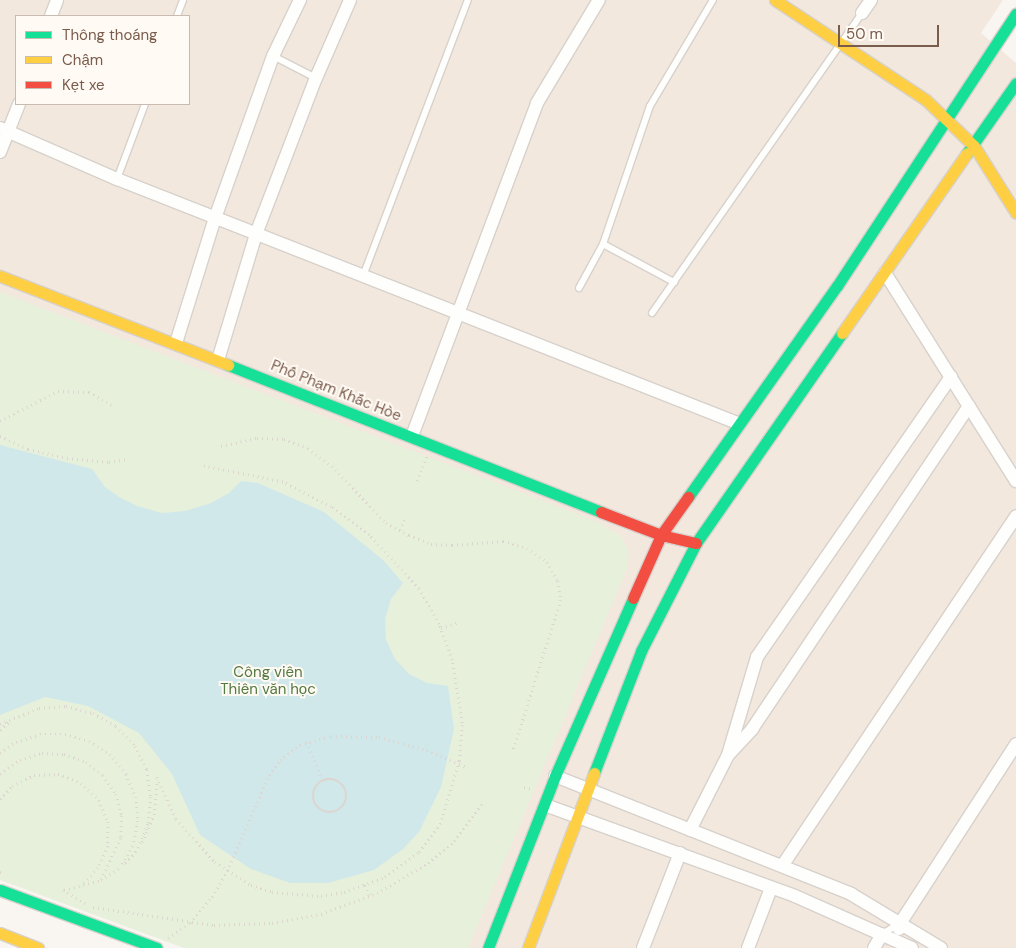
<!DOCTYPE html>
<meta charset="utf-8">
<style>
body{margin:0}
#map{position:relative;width:1016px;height:948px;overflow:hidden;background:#f9f5f0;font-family:"DM Sans",sans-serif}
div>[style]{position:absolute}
.residential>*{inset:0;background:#f2e8de}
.green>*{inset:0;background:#e7f0db}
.water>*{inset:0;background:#d0e8ea}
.path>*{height:2.5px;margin-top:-1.25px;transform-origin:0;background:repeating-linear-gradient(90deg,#dcd5d0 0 1px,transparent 0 5px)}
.path>.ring{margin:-1.25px;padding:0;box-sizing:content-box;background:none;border:2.5px solid #dcd5d0;border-radius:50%}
.roads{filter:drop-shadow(1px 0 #d7d1cb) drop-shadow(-1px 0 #d7d1cb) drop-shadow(0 1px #d7d1cb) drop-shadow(0 -1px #d7d1cb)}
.lane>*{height:6px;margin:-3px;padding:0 3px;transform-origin:3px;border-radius:3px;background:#fefefd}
.street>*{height:12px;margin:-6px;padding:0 6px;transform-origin:6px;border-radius:6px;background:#fefefd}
.fast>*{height:11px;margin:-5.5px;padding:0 5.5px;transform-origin:5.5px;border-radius:5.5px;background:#16e098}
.slow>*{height:11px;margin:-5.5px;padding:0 5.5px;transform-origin:5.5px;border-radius:5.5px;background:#ffcf43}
.jam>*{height:11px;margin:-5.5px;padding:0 5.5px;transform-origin:5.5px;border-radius:5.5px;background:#f24e42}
span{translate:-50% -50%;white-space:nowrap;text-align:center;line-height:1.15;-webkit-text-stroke:4px #fffaf3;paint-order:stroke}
.street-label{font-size:15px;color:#7a5c4d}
.park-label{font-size:15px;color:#537a41}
.legend{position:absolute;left:15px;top:15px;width:175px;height:90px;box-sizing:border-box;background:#fffaf3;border:1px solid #cabbb1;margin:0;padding:6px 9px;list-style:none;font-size:15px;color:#7a5c4d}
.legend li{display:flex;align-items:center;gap:10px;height:25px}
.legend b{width:25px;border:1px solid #cabbb1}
.scale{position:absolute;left:838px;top:25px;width:101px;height:22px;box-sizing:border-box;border:2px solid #7a5c4d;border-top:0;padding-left:6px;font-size:15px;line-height:18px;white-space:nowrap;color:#7a5c4d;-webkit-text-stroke:4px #fffaf3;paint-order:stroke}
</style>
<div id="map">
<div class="residential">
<div style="clip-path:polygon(evenodd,0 0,1003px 0,981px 33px,1016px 63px,1016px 948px,199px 948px,0 871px,0 0,16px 16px,189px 16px,189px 104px,16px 104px,16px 16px)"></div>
</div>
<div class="green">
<div style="clip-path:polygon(0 292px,595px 521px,621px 536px,629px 552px,627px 568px,468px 948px,184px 948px,0 880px)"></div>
</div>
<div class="water">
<div style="clip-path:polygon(0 445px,92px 469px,105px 487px,119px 497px,137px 506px,162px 513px,185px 511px,211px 503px,229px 493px,241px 481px,258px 483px,324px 512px,383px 560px,403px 583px,391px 599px,385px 619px,386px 640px,395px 659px,409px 674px,427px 683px,448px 686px,454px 729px,441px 787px,419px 832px,403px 849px,374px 870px,328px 883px,290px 883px,251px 869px,200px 835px,172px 774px,139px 733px,88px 706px,45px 697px,0 715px)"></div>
</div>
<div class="path">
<div style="left:0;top:421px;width:65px;rotate:-27.3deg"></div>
<div style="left:58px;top:391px;width:31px;rotate:2deg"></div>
<div style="left:89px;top:392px;width:30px;rotate:30deg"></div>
<div style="left:0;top:436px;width:31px;rotate:25deg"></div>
<div style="left:28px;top:449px;width:40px;rotate:13deg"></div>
<div style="left:67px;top:458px;width:42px;rotate:5.4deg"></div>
<div style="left:109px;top:462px;width:18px;rotate:-9deg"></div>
<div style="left:221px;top:446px;width:37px;rotate:-13deg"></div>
<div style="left:257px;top:438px;width:27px;rotate:2deg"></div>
<div style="left:284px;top:439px;width:26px;rotate:21deg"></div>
<div style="left:308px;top:448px;width:30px;rotate:37deg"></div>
<div style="left:332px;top:466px;width:79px;rotate:46.5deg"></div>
<div style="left:386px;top:523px;width:26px;rotate:28deg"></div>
<div style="left:409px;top:535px;width:24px;rotate:22deg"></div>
<div style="left:431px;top:544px;width:21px;rotate:3deg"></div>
<div style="left:452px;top:545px;width:51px;rotate:-4.5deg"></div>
<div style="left:503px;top:541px;width:25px;rotate:16deg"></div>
<div style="left:527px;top:548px;width:24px;rotate:35deg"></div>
<div style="left:547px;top:562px;width:22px;rotate:60deg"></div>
<div style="left:558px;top:581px;width:19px;rotate:81deg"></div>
<div style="left:561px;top:600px;width:158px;rotate:107.6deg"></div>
<div style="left:417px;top:481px;width:26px;rotate:-69deg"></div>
<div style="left:400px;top:530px;width:11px;rotate:-68deg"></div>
<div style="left:441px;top:628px;width:19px;rotate:-18deg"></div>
<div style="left:0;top:724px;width:42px;rotate:-22.3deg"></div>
<div style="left:39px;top:708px;width:27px;rotate:-4deg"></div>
<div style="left:66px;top:706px;width:28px;rotate:15deg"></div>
<div style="left:93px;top:713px;width:26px;rotate:29deg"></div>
<div style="left:116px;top:726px;width:28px;rotate:46deg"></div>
<div style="left:135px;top:746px;width:27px;rotate:63deg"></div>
<div style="left:147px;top:770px;width:27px;rotate:82deg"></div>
<div style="left:151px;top:797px;width:27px;rotate:96deg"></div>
<div style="left:148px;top:824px;width:27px;rotate:112deg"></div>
<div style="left:0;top:730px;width:13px;rotate:-42deg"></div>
<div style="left:307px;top:742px;width:42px;rotate:67.7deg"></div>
<div style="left:0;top:753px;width:19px;rotate:-35deg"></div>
<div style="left:16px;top:742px;width:25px;rotate:-18deg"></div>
<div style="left:40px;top:734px;width:25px"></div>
<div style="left:65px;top:734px;width:25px;rotate:16deg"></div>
<div style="left:89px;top:741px;width:25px;rotate:32deg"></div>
<div style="left:110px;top:754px;width:26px;rotate:51deg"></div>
<div style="left:126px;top:774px;width:25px;rotate:67deg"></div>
<div style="left:136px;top:797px;width:24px;rotate:85deg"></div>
<div style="left:138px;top:821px;width:25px;rotate:101deg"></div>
<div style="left:133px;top:846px;width:24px;rotate:120deg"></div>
<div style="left:0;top:774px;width:24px;rotate:-35deg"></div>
<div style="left:20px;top:760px;width:23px;rotate:-18deg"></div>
<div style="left:42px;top:753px;width:22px;rotate:3deg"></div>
<div style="left:64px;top:754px;width:23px;rotate:20deg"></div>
<div style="left:86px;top:762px;width:21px;rotate:37deg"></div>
<div style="left:103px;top:775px;width:23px;rotate:56deg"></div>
<div style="left:116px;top:794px;width:23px;rotate:75deg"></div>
<div style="left:122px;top:816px;width:22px;rotate:93deg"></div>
<div style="left:121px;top:838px;width:47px;rotate:115.5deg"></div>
<div style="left:157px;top:777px;width:46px;rotate:65.7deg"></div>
<div style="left:176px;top:819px;width:58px;rotate:47.8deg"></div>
<div style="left:215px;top:862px;width:43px;rotate:32.6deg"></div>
<div style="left:251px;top:885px;width:22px;rotate:18deg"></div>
<div style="left:272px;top:892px;width:49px;rotate:4.7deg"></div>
<div style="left:321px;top:896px;width:23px;rotate:-10deg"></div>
<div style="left:344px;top:892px;width:44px;rotate:-20.1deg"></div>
<div style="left:385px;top:877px;width:42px;rotate:-36.3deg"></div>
<div style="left:419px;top:852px;width:35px;rotate:-53deg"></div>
<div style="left:440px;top:824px;width:66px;rotate:-73.2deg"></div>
<div style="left:459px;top:761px;width:38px;rotate:-85deg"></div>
<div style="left:462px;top:723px;width:64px;rotate:-99deg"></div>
<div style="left:452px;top:660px;width:38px;rotate:-110deg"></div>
<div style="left:439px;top:624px;width:40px;rotate:-119.7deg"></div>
<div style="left:419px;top:589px;width:74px;rotate:-132.8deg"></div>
<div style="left:369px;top:535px;width:47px;rotate:-143.6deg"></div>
<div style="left:331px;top:507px;width:54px;rotate:-152.5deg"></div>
<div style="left:283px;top:482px;width:81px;rotate:-168.6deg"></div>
<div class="ring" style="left:313px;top:779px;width:31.5px;height:31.5px"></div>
<div style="left:524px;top:787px;width:7px;rotate:16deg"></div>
<div style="left:0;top:799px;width:18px;rotate:-47deg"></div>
<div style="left:12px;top:786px;width:25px;rotate:-27deg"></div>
<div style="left:34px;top:775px;width:24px;rotate:-2deg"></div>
<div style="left:58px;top:774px;width:25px;rotate:21deg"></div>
<div style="left:81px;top:783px;width:25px;rotate:43deg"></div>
<div style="left:99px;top:800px;width:24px;rotate:68deg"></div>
<div style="left:108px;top:822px;width:24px;rotate:90deg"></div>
<div style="left:108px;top:846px;width:24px;rotate:114deg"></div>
<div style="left:98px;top:868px;width:25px;rotate:132deg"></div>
<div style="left:142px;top:842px;width:30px;rotate:-66deg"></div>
<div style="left:154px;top:815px;width:35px;rotate:-85deg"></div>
<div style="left:125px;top:863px;width:19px;rotate:-47deg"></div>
<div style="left:0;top:872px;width:3px;rotate:18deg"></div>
<div style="left:365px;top:885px;width:12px;rotate:66deg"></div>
<div style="left:63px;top:890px;width:29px;rotate:31deg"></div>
<div style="left:64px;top:890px;width:38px;rotate:-15deg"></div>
<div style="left:101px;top:880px;width:24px;rotate:-33deg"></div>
<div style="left:93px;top:907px;width:122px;rotate:8.5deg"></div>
<div style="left:214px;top:925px;width:58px;rotate:-2deg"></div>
<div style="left:272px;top:923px;width:50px;rotate:-10.4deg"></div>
<div style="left:321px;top:914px;width:60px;rotate:-20.6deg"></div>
<div style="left:377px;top:893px;width:59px;rotate:-30.5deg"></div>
<div style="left:428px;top:863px;width:34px;rotate:-40deg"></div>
<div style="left:454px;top:841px;width:46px;rotate:-52.9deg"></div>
<div style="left:168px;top:938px;width:27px;rotate:-34deg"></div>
<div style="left:190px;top:923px;width:34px;rotate:-50deg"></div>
<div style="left:212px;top:897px;width:30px;rotate:-60deg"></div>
<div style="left:227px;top:871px;width:105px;rotate:-66.4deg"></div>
<div style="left:269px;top:775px;width:19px;rotate:-54deg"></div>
<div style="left:280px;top:760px;width:25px;rotate:-37deg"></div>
<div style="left:300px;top:745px;width:32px;rotate:-16deg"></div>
<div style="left:331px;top:736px;width:48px;rotate:1.2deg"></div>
<div style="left:379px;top:737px;width:50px;rotate:15.2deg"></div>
<div style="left:427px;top:750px;width:43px;rotate:23.6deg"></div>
</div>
<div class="roads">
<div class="lane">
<div style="left:177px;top:16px;width:17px;rotate:-69deg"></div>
<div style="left:273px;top:56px;width:48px;rotate:27.1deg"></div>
<div style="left:117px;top:179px;width:80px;rotate:-69.5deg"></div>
<div style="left:603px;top:244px;width:146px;rotate:-71.2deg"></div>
<div style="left:650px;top:106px;width:123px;rotate:-59.3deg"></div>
<div style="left:363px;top:276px;width:295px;rotate:-69.2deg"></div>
<div style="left:579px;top:288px;width:50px;rotate:-61.4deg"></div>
<div style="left:603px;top:244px;width:81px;rotate:28.2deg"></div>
<div style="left:652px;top:313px;width:366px;rotate:-55deg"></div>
<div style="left:882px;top:934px;width:21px;rotate:-31deg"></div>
</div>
<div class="street">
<div style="left:862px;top:13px;width:16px;rotate:-55deg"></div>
<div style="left:51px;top:16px;width:17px;rotate:-69deg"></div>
<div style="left:0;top:128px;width:128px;rotate:23.6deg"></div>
<div style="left:117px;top:179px;width:669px;rotate:21.47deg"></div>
<div style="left:0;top:152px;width:52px;rotate:-68.4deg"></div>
<div style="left:885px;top:273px;width:246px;rotate:57.8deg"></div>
<div style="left:176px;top:343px;width:131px;rotate:-72.7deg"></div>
<div style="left:215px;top:218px;width:172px;rotate:-70.3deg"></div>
<div style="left:273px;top:56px;width:62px;rotate:-64.3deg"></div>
<div style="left:218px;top:360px;width:132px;rotate:-73.2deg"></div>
<div style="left:256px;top:234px;width:167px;rotate:-69deg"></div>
<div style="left:316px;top:78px;width:85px;rotate:-66.4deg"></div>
<div style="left:412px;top:436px;width:356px;rotate:-69.4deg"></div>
<div style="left:537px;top:103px;width:120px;rotate:-59deg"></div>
<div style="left:730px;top:753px;width:33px;rotate:-47deg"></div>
<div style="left:752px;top:729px;width:389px;rotate:-56.1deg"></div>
<div style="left:555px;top:776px;width:319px;rotate:21.7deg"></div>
<div style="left:851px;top:894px;width:105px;rotate:31deg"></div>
<div style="left:545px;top:805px;width:266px;rotate:20deg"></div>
<div style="left:795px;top:896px;width:128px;rotate:24deg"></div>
<div style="left:690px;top:830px;width:84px;rotate:-63.1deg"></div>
<div style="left:728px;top:755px;width:102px;rotate:-73.5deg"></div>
<div style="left:757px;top:657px;width:341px;rotate:-55.3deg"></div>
<div style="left:782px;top:866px;width:421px;rotate:-56.2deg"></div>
<div style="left:899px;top:929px;width:7px;rotate:-74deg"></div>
<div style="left:901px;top:922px;width:212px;rotate:-57.1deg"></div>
<div style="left:643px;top:948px;width:102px;rotate:-68.7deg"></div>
<div style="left:748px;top:948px;width:64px;rotate:-69deg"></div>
<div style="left:874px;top:948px;width:16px;rotate:-60deg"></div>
</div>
<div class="fast">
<div style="left:967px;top:153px;width:85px;rotate:-55deg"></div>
<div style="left:228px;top:365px;width:401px;rotate:21.5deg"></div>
<div style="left:688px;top:497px;width:258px;rotate:-54.8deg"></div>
<div style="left:837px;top:286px;width:326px;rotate:-56.7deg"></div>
<div style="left:594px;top:773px;width:131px;rotate:-68.9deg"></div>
<div style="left:641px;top:651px;width:121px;rotate:-63deg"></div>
<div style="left:696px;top:543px;width:256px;rotate:-55.2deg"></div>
<div style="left:0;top:890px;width:167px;rotate:20.3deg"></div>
<div style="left:488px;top:948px;width:185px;rotate:-68.7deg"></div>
<div style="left:555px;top:776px;width:194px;rotate:-66.3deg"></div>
</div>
<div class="slow">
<div style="left:775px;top:0;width:181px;rotate:33.5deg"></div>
<div style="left:926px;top:100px;width:66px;rotate:43.8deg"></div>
<div style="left:974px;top:146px;width:79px;rotate:57.9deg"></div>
<div style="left:0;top:276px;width:245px;rotate:21.3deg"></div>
<div style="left:842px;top:333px;width:219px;rotate:-55.2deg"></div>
<div style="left:0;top:933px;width:41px;rotate:21.5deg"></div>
<div style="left:528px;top:948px;width:187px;rotate:-69.3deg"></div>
</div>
<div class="jam">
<div style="left:601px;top:512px;width:64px;rotate:21deg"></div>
<div style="left:661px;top:535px;width:36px;rotate:13deg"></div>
<div style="left:633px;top:598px;width:69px;rotate:-66deg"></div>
<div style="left:661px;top:535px;width:47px;rotate:-54.6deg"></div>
</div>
</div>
<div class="street-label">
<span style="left:336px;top:391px;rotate:22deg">Phố Phạm Khắc Hòe</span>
</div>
<div class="park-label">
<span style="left:268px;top:681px">Công viên<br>Thiên văn học</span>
</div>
<ul class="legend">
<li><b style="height:6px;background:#16e098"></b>Thông thoáng</li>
<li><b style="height:6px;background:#ffcf43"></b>Chậm</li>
<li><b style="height:6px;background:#f24e42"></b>Kẹt xe</li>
</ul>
<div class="scale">50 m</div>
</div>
